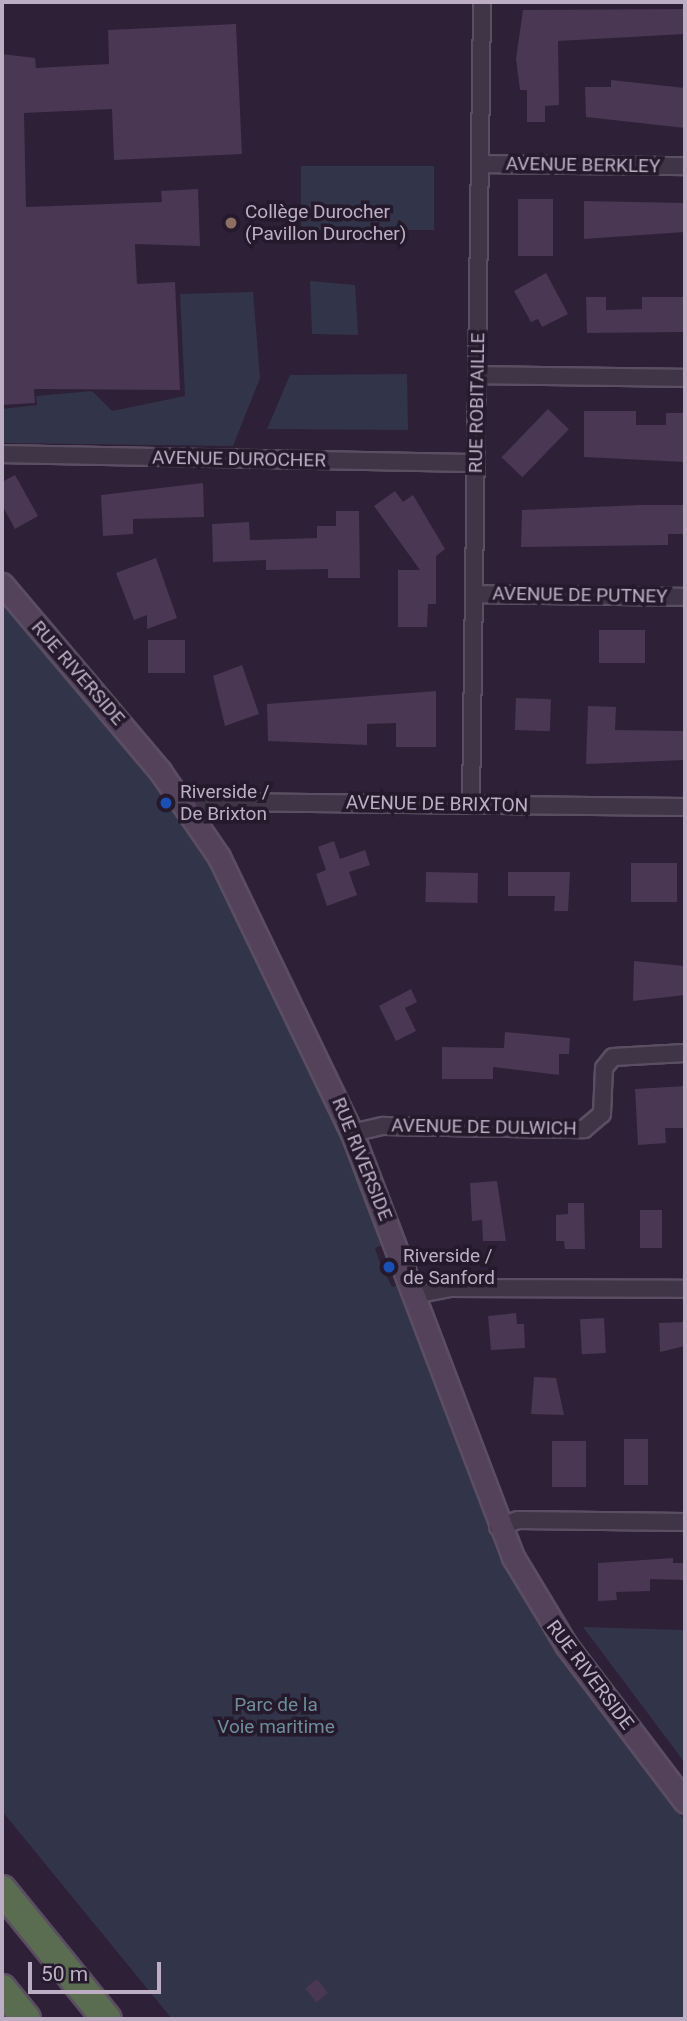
<!DOCTYPE html>
<meta charset="utf-8">
<style>
body{margin:0}
#map{position:relative;width:687px;height:2021px;overflow:hidden;background:#2e2037;font-family:Roboto,sans-serif}
div>[style]{position:absolute}
.green>*{inset:0;background:#323449;transform-origin:0 0}
.building>*{inset:0;background:#493753;transform-origin:0 0}
.roads{filter:drop-shadow(2px 0 #5b4e62) drop-shadow(-2px 0 #5b4e62) drop-shadow(0 2px #5b4e62) drop-shadow(0 -2px #5b4e62)}
.street>*{height:16px;margin:-8px;padding:0 8px;transform-origin:8px;border-radius:8px;background:#403447}
.secondary>*{height:21px;margin:-10.5px;padding:0 10.5px;transform-origin:10.5px;border-radius:10.5px;background:#53425a}
.highway>*{height:28px;margin:-14px;padding:0 14px;transform-origin:14px;border-radius:14px;background:#5a6d51}
.dots>*{width:19px;height:19px;translate:-50% -50%;box-sizing:border-box;border:4px solid #25192c;border-radius:50%}
span{translate:-50% -50%;white-space:nowrap;text-align:center;line-height:1.15;-webkit-text-stroke:7px #25192c;paint-order:stroke}
.street-label{font-size:19px;color:#bdaec4}
.poi-label{font-size:19px;color:#bdaec4}
.left{translate:0 -50%;text-align:left}
.park-label{font-size:19px;color:#6e8d99}
.frame{position:absolute;inset:0;border:4px solid #bdaec4;pointer-events:none}
.scale{position:absolute;left:28px;top:1962px;width:133px;height:32px;box-sizing:border-box;border:4px solid #bdaec4;border-top:0;padding-left:9px;font-size:21px;line-height:24px;white-space:nowrap;color:#bdaec4;-webkit-text-stroke:5px #25192c;paint-order:stroke}
</style>
<div id="map">
<div class="green">
<div style="left:434px;top:166px;width:64px;height:133px;rotate:90deg"></div>
<div style="clip-path:polygon(310px 281px,355px 285px,358px 335px,312px 334px)"></div>
<div style="clip-path:polygon(253px 292px,260px 378px,233px 446px,2px 443px,2px 409px,37px 405px,36px 396px,92px 391px,112px 411px,185px 396px,180px 294px)"></div>
<div style="clip-path:polygon(407px 374px,408px 430px,267px 429px,290px 375px)"></div>
<div style="clip-path:polygon(2px 603px,147px 774px,207px 859px,341px 1137px,383px 1245px,375px 1248px,380px 1263px,392px 1287px,398px 1285px,498px 1554px,542px 1631px,685px 1821px,685px 2019px,172px 2019px,2px 1811px)"></div>
<div style="clip-path:polygon(583px 1627px,685px 1630px,685px 1763px)"></div>
</div>
<div class="building">
<div style="clip-path:polygon(685px 9px,685px 34px,558px 41px,559px 105px,545px 106px,545px 122px,527px 122px,527px 90px,520px 90px,516px 59px,523px 10px)"></div>
<div style="clip-path:polygon(236px 24px,242px 154px,114px 160px,112px 109px,24px 113px,26px 207px,162px 202px,161px 191px,198px 189px,200px 246px,135px 244px,137px 284px,175px 282px,180px 390px,34px 389px,35px 403px,2px 405px,2px 54px,35px 58px,36px 68px,109px 64px,108px 30px)"></div>
<div style="clip-path:polygon(611px 80px,685px 88px,685px 128px,586px 117px,585px 87px,611px 87px)"></div>
<div style="left:553px;top:199px;width:57px;height:35px;rotate:90deg"></div>
<div style="clip-path:polygon(584px 201px,685px 203px,685px 232px,584px 239px)"></div>
<div style="clip-path:polygon(546px 273px,568px 314px,542px 327px,538px 319px,531px 322px,514px 291px)"></div>
<div style="clip-path:polygon(586px 297px,606px 297px,606px 310px,642px 309px,642px 297px,685px 297px,685px 332px,587px 333px)"></div>
<div style="left:548px;top:409px;width:29px;height:67px;rotate:44deg"></div>
<div style="clip-path:polygon(584px 411px,636px 411px,636px 425px,666px 425px,666px 413px,685px 413px,685px 462px,584px 457px)"></div>
<div style="clip-path:polygon(15px 475px,38px 516px,15px 529px,2px 505px,2px 482px)"></div>
<div style="clip-path:polygon(203px 483px,204px 517px,133px 519px,133px 534px,103px 536px,101px 495px)"></div>
<div style="clip-path:polygon(395px 491px,403px 502px,413px 495px,445px 549px,436px 556px,436px 604px,428px 604px,427px 627px,398px 627px,398px 570px,420px 570px,374px 506px)"></div>
<div style="clip-path:polygon(640px 505px,685px 505px,685px 534px,668px 534px,668px 545px,521px 547px,522px 510px)"></div>
<div style="clip-path:polygon(336px 511px,359px 511px,360px 578px,328px 578px,328px 569px,266px 570px,266px 560px,213px 562px,212px 524px,249px 522px,250px 540px,317px 538px,317px 526px,336px 526px)"></div>
<div style="clip-path:polygon(156px 558px,177px 618px,147px 629px,147px 615px,134px 620px,116px 573px)"></div>
<div style="left:645px;top:630px;width:33px;height:46px;rotate:90deg"></div>
<div style="left:148px;top:640px;width:37px;height:33px"></div>
<div style="clip-path:polygon(242px 665px,259px 714px,225px 726px,213px 676px)"></div>
<div style="clip-path:polygon(436px 691px,436px 747px,396px 747px,396px 723px,367px 724px,367px 745px,268px 741px,267px 704px)"></div>
<div style="left:516px;top:698px;width:35px;height:32px;rotate:2deg"></div>
<div style="clip-path:polygon(588px 706px,616px 707px,615px 730px,685px 731px,685px 760px,586px 764px)"></div>
<div style="clip-path:polygon(334px 841px,340px 859px,365px 850px,370px 865px,349px 872px,357px 895px,327px 906px,316px 874px,326px 870px,318px 847px)"></div>
<div style="left:631px;top:863px;width:46px;height:39px"></div>
<div style="left:426px;top:872px;width:52px;height:30px;rotate:1deg"></div>
<div style="clip-path:polygon(508px 872px,570px 872px,568px 911px,554px 911px,555px 896px,508px 896px)"></div>
<div style="clip-path:polygon(634px 961px,685px 966px,685px 995px,633px 1001px)"></div>
<div style="clip-path:polygon(411px 989px,417px 1002px,405px 1008px,416px 1031px,396px 1041px,379px 1006px)"></div>
<div style="clip-path:polygon(505px 1032px,570px 1038px,569px 1054px,559px 1054px,559px 1075px,493px 1067px,493px 1079px,442px 1079px,442px 1047px,504px 1048px)"></div>
<div style="clip-path:polygon(685px 1086px,685px 1128px,665px 1128px,666px 1143px,638px 1145px,635px 1089px)"></div>
<div style="clip-path:polygon(497px 1181px,506px 1241px,483px 1241px,482px 1220px,472px 1221px,470px 1183px)"></div>
<div style="clip-path:polygon(568px 1203px,584px 1203px,585px 1249px,565px 1249px,564px 1241px,556px 1241px,556px 1215px,568px 1214px)"></div>
<div style="left:662px;top:1210px;width:38px;height:22px;rotate:90deg"></div>
<div style="clip-path:polygon(516px 1313px,517px 1324px,524px 1324px,525px 1348px,491px 1350px,488px 1316px)"></div>
<div style="left:604px;top:1318px;width:35px;height:24px;rotate:87deg"></div>
<div style="clip-path:polygon(685px 1322px,685px 1346px,660px 1352px,659px 1323px)"></div>
<div style="clip-path:polygon(534px 1377px,556px 1378px,564px 1415px,531px 1414px)"></div>
<div style="left:624px;top:1439px;width:24px;height:46px"></div>
<div style="left:552px;top:1441px;width:34px;height:46px"></div>
<div style="clip-path:polygon(673px 1558px,673px 1563px,685px 1563px,685px 1580px,650px 1579px,650px 1591px,616px 1592px,617px 1600px,598px 1601px,598px 1563px)"></div>
<div style="left:317px;top:1979px;width:18px;height:15px;rotate:52deg"></div>
</div>
<div class="roads">
<div class="street">
<div style="left:481px;top:164px;width:204px;rotate:0.6deg"></div>
<div style="left:477px;top:375px;width:208px;rotate:0.8deg"></div>
<div style="left:2px;top:454px;width:474px;rotate:1.1deg"></div>
<div style="left:474px;top:594px;width:211px;rotate:0.8deg"></div>
<div style="left:471px;top:804px;width:802px;rotate:-89.21deg"></div>
<div style="left:191px;top:812px;width:28px;rotate:-21deg"></div>
<div style="left:217px;top:802px;width:468px;rotate:0.6deg"></div>
<div style="left:352px;top:1133px;width:32px;rotate:-13deg"></div>
<div style="left:383px;top:1126px;width:201px;rotate:0.9deg"></div>
<div style="left:584px;top:1129px;width:23px;rotate:-40deg"></div>
<div style="left:602px;top:1114px;width:46px;rotate:-87.5deg"></div>
<div style="left:604px;top:1068px;width:14px;rotate:-51deg"></div>
<div style="left:613px;top:1057px;width:72px;rotate:-3.2deg"></div>
<div style="left:414px;top:1295px;width:36px;rotate:-11deg"></div>
<div style="left:449px;top:1288px;width:236px;rotate:0.2deg"></div>
<div style="left:498px;top:1527px;width:21px;rotate:-19deg"></div>
<div style="left:518px;top:1520px;width:167px;rotate:0.7deg"></div>
</div>
<div class="secondary">
<div style="left:2px;top:584px;width:245px;rotate:49.8deg"></div>
<div style="left:160px;top:771px;width:104px;rotate:55.5deg"></div>
<div style="left:219px;top:857px;width:306px;rotate:64.3deg"></div>
<div style="left:352px;top:1133px;width:454px;rotate:69.2deg"></div>
<div style="left:513px;top:1557px;width:103px;rotate:58.9deg"></div>
<div style="left:566px;top:1645px;width:197px;rotate:52.8deg"></div>
</div>
<div class="highway">
<div style="left:2px;top:1890px;width:166px;rotate:50.9deg"></div>
<div style="left:2px;top:1989px;width:38px;rotate:51deg"></div>
</div>
</div>
<div class="dots">
<div style="left:231px;top:223px;background:#8d6e63"></div>
<div style="left:166px;top:803px;background:#1a4fb4"></div>
<div style="left:389px;top:1267px;background:#1a4fb4"></div>
</div>
<div class="street-label">
<span style="left:583px;top:165px;rotate:1deg">AVENUE BERKLEY</span>
<span style="left:477px;top:403px;rotate:-89deg">RUE ROBITAILLE</span>
<span style="left:239px;top:459px;rotate:1deg">AVENUE DUROCHER</span>
<span style="left:580px;top:595px;rotate:1deg">AVENUE DE PUTNEY</span>
<span style="left:78px;top:673px;rotate:49deg">RUE RIVERSIDE</span>
<span style="left:437px;top:804px;rotate:1deg">AVENUE DE BRIXTON</span>
<span style="left:484px;top:1127px;rotate:1deg">AVENUE DE DULWICH</span>
<span style="left:362px;top:1159px;rotate:68deg">RUE RIVERSIDE</span>
<span style="left:590px;top:1675px;rotate:53deg">RUE RIVERSIDE</span>
</div>
<div class="poi-label">
<span class="left" style="left:245px;top:223px">Collège Durocher<br>(Pavillon Durocher)</span>
<span class="left" style="left:180px;top:803px">Riverside /<br>De Brixton</span>
<span class="left" style="left:403px;top:1267px">Riverside /<br>de Sanford</span>
</div>
<div class="park-label">
<span style="left:276px;top:1716px">Parc de la<br>Voie maritime</span>
</div>
<div class="frame"></div>
<div class="scale">50 m</div>
</div>
